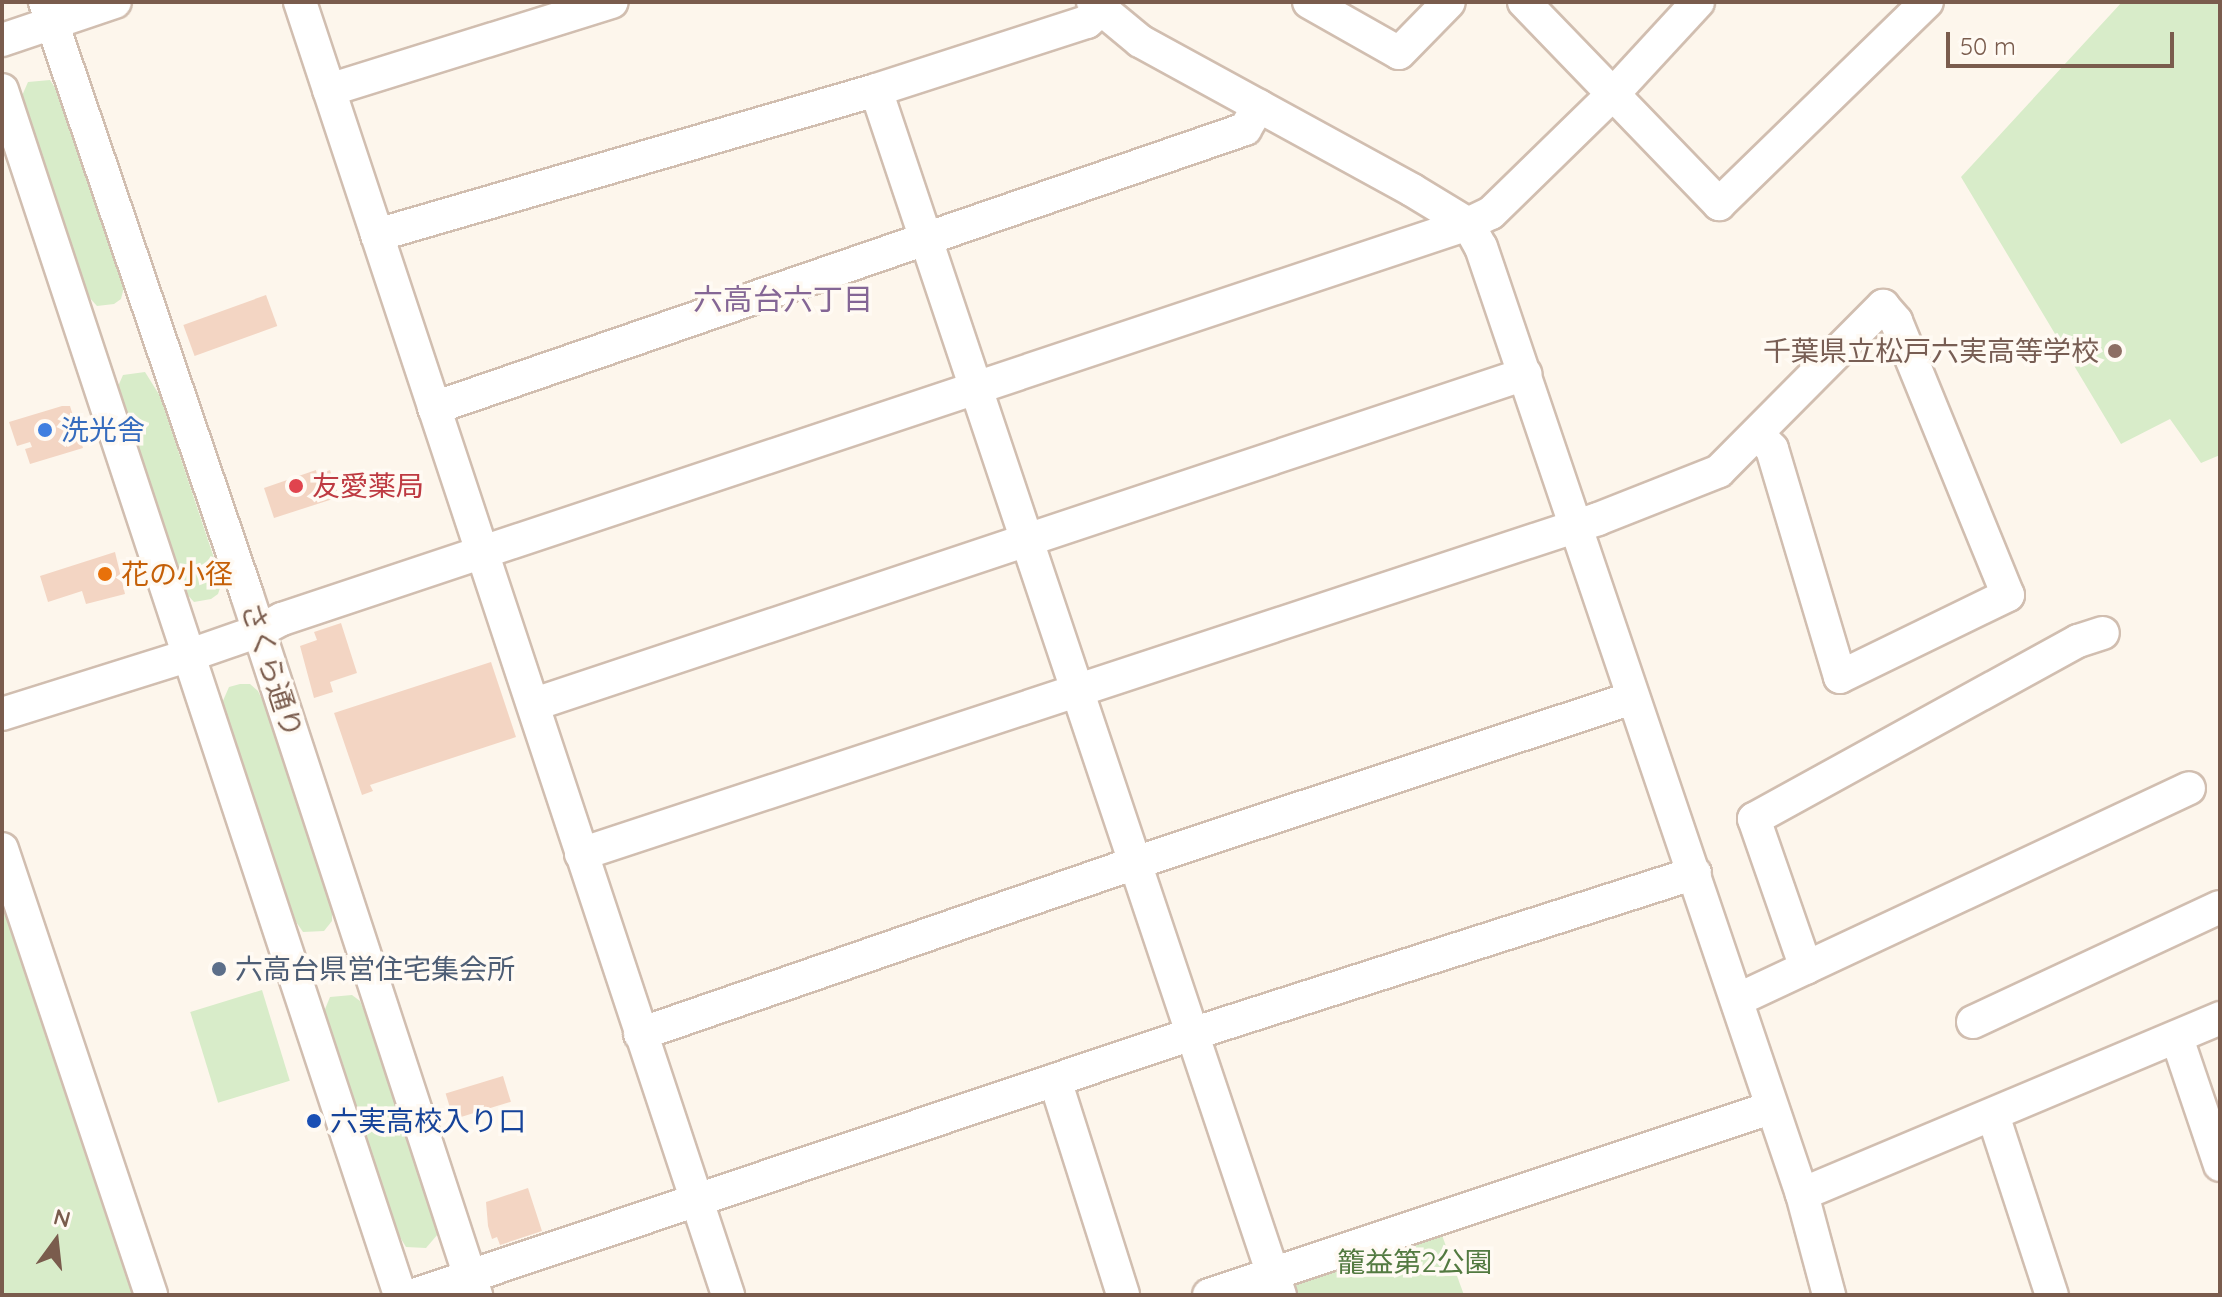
<!DOCTYPE html>
<meta charset="utf-8">
<style>
body{margin:0}
#map{position:relative;width:2222px;height:1297px;overflow:hidden;background:#fdf6ec;font-family:Quicksand,"Noto Sans JP",sans-serif}
div>[style]{position:absolute}
.green>*{inset:0;background:#d8ecc9;transform-origin:0 0}
.building>*{inset:0;background:#f3d5c3;transform-origin:0 0}
.roads{filter:drop-shadow(2px 0 #d1beb0) drop-shadow(-2px 0 #d1beb0) drop-shadow(0 2px #d1beb0) drop-shadow(0 -2px #d1beb0)}
.minor>*{height:32px;margin:-16px;padding:0 16px;transform-origin:16px;border-radius:16px;background:#fff}
.dots>*{width:22px;height:22px;translate:-50% -50%;box-sizing:border-box;border:4px solid #fffaf3;border-radius:50%}
span{translate:-50% -50%;white-space:nowrap;text-align:center;line-height:1.15;-webkit-text-stroke:7px #fffaf3;paint-order:stroke}
.education-label{font-size:28px;color:#785e54}
.right{translate:-100% -50%;text-align:right}
.shop-label{font-size:28px;color:#366cbe}
.left{translate:0 -50%;text-align:left}
.health-label{font-size:28px;color:#be3a42}
.food-label{font-size:28px;color:#c56008}
.street-label{font-size:28px;color:#7a5c4d}
.service-label{font-size:28px;color:#4e5e75}
.transit-label{font-size:28px;color:#164399}
.park-label{font-size:28px;color:#537a41}
.neighbourhood-label{font-size:30px;color:#846695}
.frame{position:absolute;inset:0;border:4px solid #7a5c4d;pointer-events:none}
.north{position:absolute;left:16px;top:1201px;width:80px;height:80px;-webkit-text-stroke:6px #fffaf3;paint-order:stroke;rotate:15deg;font-size:22px;font-weight:700;line-height:32px;text-align:center;color:#7a5c4d}
.north::after{content:'';display:block;margin:auto;width:28px;height:36px;background:#7a5c4d;clip-path:polygon(50% 0,100% 100%,50% 72%,0 100%)}
.scale{position:absolute;left:1946px;top:32px;width:228px;height:36px;box-sizing:border-box;border:4px solid #7a5c4d;border-top:0;padding-left:10px;font-size:24px;line-height:28px;white-space:nowrap;color:#7a5c4d;-webkit-text-stroke:6px #fffaf3;paint-order:stroke}
</style>
<div id="map">
<div class="green">
<div style="clip-path:polygon(2122px 2px,2220px 2px,2220px 455px,2201px 463px,2170px 419px,2121px 444px,1961px 177px)"></div>
<div style="clip-path:polygon(50px 80px,65px 103px,124px 287px,121px 299px,114px 304px,97px 306px,87px 295px,21px 98px,28px 82px)"></div>
<div style="clip-path:polygon(145px 372px,160px 396px,222px 582px,218px 594px,211px 599px,194px 602px,184px 591px,116px 391px,123px 375px)"></div>
<div style="clip-path:polygon(240px 684px,250px 684px,258px 691px,266px 708px,332px 911px,332px 921px,324px 931px,303px 932px,294px 919px,222px 703px,229px 687px)"></div>
<div style="clip-path:polygon(2px 884px,138px 1295px,2px 1295px)"></div>
<div style="left:262px;top:990px;width:95px;height:75px;rotate:73deg"></div>
<div style="clip-path:polygon(352px 995px,360px 1001px,367px 1018px,438px 1234px,426px 1248px,406px 1247px,395px 1229px,323px 1014px,330px 997px)"></div>
<div style="clip-path:polygon(1436px 1219px,1464px 1295px,1280px 1295px,1273px 1274px)"></div>
</div>
<div class="building">
<div style="left:266px;top:295px;width:33px;height:88px;rotate:70deg"></div>
<div style="clip-path:polygon(62px 406px,70px 406px,83px 448px,30px 464px,25px 449px,32px 447px,30px 442px,17px 446px,9px 422px)"></div>
<div style="clip-path:polygon(316px 470px,317px 475px,330px 470px,339px 497px,274px 518px,264px 488px)"></div>
<div style="clip-path:polygon(115px 552px,125px 594px,86px 604px,82px 591px,48px 602px,40px 576px)"></div>
<div style="clip-path:polygon(341px 623px,357px 673px,330px 682px,333px 692px,314px 698px,300px 646px,317px 640px,314px 632px)"></div>
<div style="clip-path:polygon(491px 662px,516px 737px,370px 785px,373px 791px,362px 795px,334px 713px)"></div>
<div style="left:503px;top:1076px;width:27px;height:60px;rotate:73deg"></div>
<div style="clip-path:polygon(528px 1188px,542px 1231px,500px 1245px,497px 1237px,492px 1239px,488px 1226px,486px 1202px)"></div>
</div>
<div class="roads">
<div class="minor">
<div style="left:45px;top:2px;width:626px;rotate:71.19deg"></div>
<div style="left:247px;top:595px;width:737px;rotate:71.88deg"></div>
<div style="left:300px;top:2px;width:1362px;rotate:71.68deg"></div>
<div style="left:1093px;top:2px;width:61px;rotate:39.7deg"></div>
<div style="left:1140px;top:41px;width:310px;rotate:28.7deg"></div>
<div style="left:1412px;top:190px;width:66px;rotate:31.3deg"></div>
<div style="left:1468px;top:224px;width:26px;rotate:61deg"></div>
<div style="left:1481px;top:247px;width:1000px;rotate:71.28deg"></div>
<div style="left:1802px;top:1194px;width:105px;rotate:75deg"></div>
<div style="left:1309px;top:2px;width:103px;rotate:29.5deg"></div>
<div style="left:1399px;top:53px;width:71px;rotate:-45.6deg"></div>
<div style="left:1524px;top:2px;width:281px;rotate:46deg"></div>
<div style="left:1719px;top:204px;width:290px;rotate:-44.2deg"></div>
<div style="left:2px;top:40px;width:119px;rotate:-18.6deg"></div>
<div style="left:2px;top:90px;width:1269px;rotate:71.72deg"></div>
<div style="left:329px;top:90px;width:296px;rotate:-17.3deg"></div>
<div style="left:876px;top:90px;width:1271px;rotate:71.47deg"></div>
<div style="left:377px;top:235px;width:520px;rotate:-16.2deg"></div>
<div style="left:876px;top:90px;width:222px;rotate:-17.9deg"></div>
<div style="left:1087px;top:22px;width:18px;rotate:-41deg"></div>
<div style="left:434px;top:408px;width:858px;rotate:-18.98deg"></div>
<div style="left:1245px;top:129px;width:27px;rotate:-59deg"></div>
<div style="left:535px;top:704px;width:1044px;rotate:-18.43deg"></div>
<div style="left:2px;top:714px;width:197px;rotate:-17.4deg"></div>
<div style="left:190px;top:655px;width:73px;rotate:-19.2deg"></div>
<div style="left:259px;top:631px;width:26px;rotate:-28deg"></div>
<div style="left:282px;top:619px;width:1250px;rotate:-18.42deg"></div>
<div style="left:1468px;top:224px;width:25px;rotate:-26deg"></div>
<div style="left:1491px;top:213px;width:172px;rotate:-44.3deg"></div>
<div style="left:1614px;top:93px;width:124px;rotate:-47.3deg"></div>
<div style="left:2px;top:849px;width:470px;rotate:71.5deg"></div>
<div style="left:581px;top:854px;width:1071px;rotate:-18.23deg"></div>
<div style="left:1598px;top:519px;width:130px;rotate:-21.6deg"></div>
<div style="left:1719px;top:471px;width:233px;rotate:-45.2deg"></div>
<div style="left:1883px;top:306px;width:20px;rotate:49deg"></div>
<div style="left:1896px;top:321px;width:296px;rotate:67.8deg"></div>
<div style="left:2008px;top:595px;width:187px;rotate:154deg"></div>
<div style="left:1840px;top:677px;width:238px;rotate:-106.6deg"></div>
<div style="left:1772px;top:449px;width:21px;rotate:-133deg"></div>
<div style="left:1806px;top:968px;width:158px;rotate:-109.2deg"></div>
<div style="left:1754px;top:819px;width:370px;rotate:-28.8deg"></div>
<div style="left:2078px;top:641px;width:26px;rotate:-18deg"></div>
<div style="left:1737px;top:1000px;width:499px;rotate:-25.1deg"></div>
<div style="left:1973px;top:1022px;width:272px;rotate:-25deg"></div>
<div style="left:640px;top:1034px;width:524px;rotate:-19.06deg"></div>
<div style="left:1135px;top:863px;width:524px;rotate:-18.37deg"></div>
<div style="left:2177px;top:1038px;width:134px;rotate:71.3deg"></div>
<div style="left:1055px;top:1080px;width:225px;rotate:72.4deg"></div>
<div style="left:1993px;top:1115px;width:189px;rotate:71.9deg"></div>
<div style="left:1802px;top:1194px;width:454px;rotate:-22.8deg"></div>
<div style="left:414px;top:1295px;width:821px;rotate:-18.55deg"></div>
<div style="left:1192px;top:1034px;width:528px;rotate:-17.75deg"></div>
<div style="left:1209px;top:1295px;width:591px;rotate:-18.43deg"></div>
</div>
</div>
<div class="dots">
<div style="left:2115px;top:351px;background:#8d6e63"></div>
<div style="left:45px;top:430px;background:#3f7fe0"></div>
<div style="left:296px;top:486px;background:#e0444e"></div>
<div style="left:105px;top:574px;background:#e8710a"></div>
<div style="left:219px;top:969px;background:#5c6f8a"></div>
<div style="left:314px;top:1121px;background:#1a4fb4"></div>
</div>
<div class="education-label">
<span class="right" style="left:2099px;top:351px">千葉県立松戸六実高等学校</span>
</div>
<div class="shop-label">
<span class="left" style="left:61px;top:430px">洗光舎</span>
</div>
<div class="health-label">
<span class="left" style="left:312px;top:486px">友愛薬局</span>
</div>
<div class="food-label">
<span class="left" style="left:121px;top:574px">花の小径</span>
</div>
<div class="street-label">
<span style="left:272px;top:670px;rotate:72deg">さくら通り</span>
</div>
<div class="service-label">
<span class="left" style="left:235px;top:969px">六高台県営住宅集会所</span>
</div>
<div class="transit-label">
<span class="left" style="left:330px;top:1121px">六実高校入り口</span>
</div>
<div class="park-label">
<span style="left:1415px;top:1262px">籠益第2公園</span>
</div>
<div class="neighbourhood-label">
<span style="left:783px;top:299px">六高台六丁目</span>
</div>
<div class="frame"></div>
<div class="north">N</div>
<div class="scale">50 m</div>
</div>
